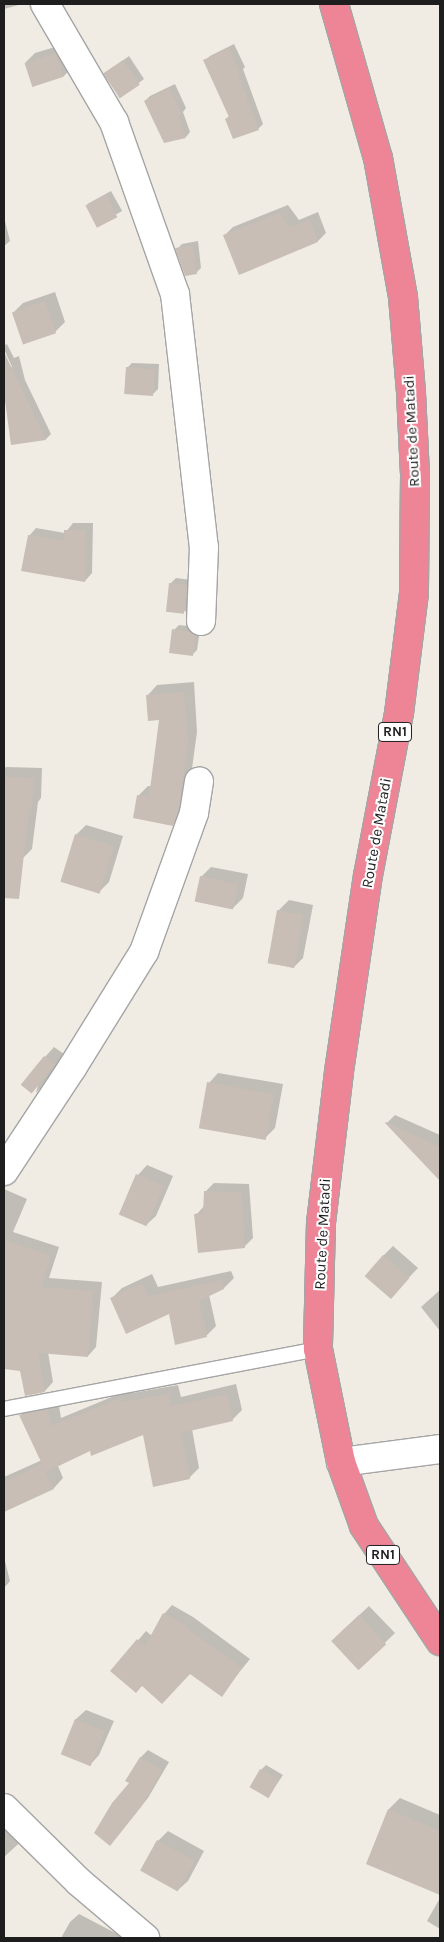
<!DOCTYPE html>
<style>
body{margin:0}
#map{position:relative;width:444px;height:1942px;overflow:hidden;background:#f0ece4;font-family:Karla,sans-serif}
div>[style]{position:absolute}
.shadow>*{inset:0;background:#0003;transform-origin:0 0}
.building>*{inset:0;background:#c8beb6;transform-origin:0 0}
.roads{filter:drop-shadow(1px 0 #a5a5a5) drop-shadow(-1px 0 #a5a5a5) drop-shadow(0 1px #a5a5a5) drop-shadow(0 -1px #a5a5a5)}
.lane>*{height:14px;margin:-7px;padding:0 7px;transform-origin:7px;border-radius:7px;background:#fff}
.street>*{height:28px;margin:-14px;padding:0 14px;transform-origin:14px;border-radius:14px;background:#fff}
.highway>*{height:28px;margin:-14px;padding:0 14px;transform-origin:14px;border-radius:14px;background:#ee8597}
span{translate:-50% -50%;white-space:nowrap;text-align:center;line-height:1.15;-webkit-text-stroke:4px #fff;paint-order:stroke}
.shield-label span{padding:1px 4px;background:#fff;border:1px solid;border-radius:4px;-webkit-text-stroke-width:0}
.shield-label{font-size:14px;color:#1e1e1e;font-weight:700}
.street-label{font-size:15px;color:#1e1e1e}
.frame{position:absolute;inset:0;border:5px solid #1e1e1e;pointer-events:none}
</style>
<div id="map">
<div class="shadow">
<div style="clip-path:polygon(4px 4px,22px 4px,4px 9px)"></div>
<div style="clip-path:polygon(65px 44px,73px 66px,64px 76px,25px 63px,35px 53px)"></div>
<div style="clip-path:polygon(234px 44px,245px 67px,243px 69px,263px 124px,258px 129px,226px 119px,230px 115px,205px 61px,210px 56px)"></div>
<div style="clip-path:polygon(129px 56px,144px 79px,119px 98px,111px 69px)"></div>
<div style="clip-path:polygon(175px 84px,186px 108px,183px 112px,190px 132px,186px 137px,145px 101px,150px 96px)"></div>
<div style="left:111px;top:191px;width:23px;height:27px;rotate:61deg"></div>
<div style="clip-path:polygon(288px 205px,299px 220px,318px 212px,326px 233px,318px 241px,239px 274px,225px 235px,233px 227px)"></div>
<div style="clip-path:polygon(4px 217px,10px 241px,4px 246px)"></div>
<div style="clip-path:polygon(198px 241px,201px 268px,196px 273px,177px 249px,182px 244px)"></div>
<div style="clip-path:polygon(55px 292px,65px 322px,55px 332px,13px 313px,23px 303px)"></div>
<div style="clip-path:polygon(7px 344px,14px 358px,19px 356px,25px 380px,51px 434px,46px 439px,12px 444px,4px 392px,4px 355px,10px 368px,12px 367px,4px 349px,4px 346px)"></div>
<div style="clip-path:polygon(132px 363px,159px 364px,158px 389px,153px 394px,127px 368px)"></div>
<div style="clip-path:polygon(73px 523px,93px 523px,92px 573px,85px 581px,29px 536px,36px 528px,65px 533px)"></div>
<div style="clip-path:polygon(176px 578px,191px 580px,190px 607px,185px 612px,171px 583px)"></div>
<div style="clip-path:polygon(179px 625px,195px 627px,200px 630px,197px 650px,192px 655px,174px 630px)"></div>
<div style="clip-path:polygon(194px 682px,197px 732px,188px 798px,182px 815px,172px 825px,138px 796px,148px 786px,152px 786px,161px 718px,148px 695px,157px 685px)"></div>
<div style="clip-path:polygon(6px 767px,42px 768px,41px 798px,38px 802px,32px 849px,22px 859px,4px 857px,4px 769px)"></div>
<div style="clip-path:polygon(86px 825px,123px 836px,109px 882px,99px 892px,76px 835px)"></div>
<div style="clip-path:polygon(211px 867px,248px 874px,243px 898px,233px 908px,201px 877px)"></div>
<div style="clip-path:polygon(289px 900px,313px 905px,303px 958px,293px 968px,268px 962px,279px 910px)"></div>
<div style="clip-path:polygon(54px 1047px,64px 1054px,45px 1083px,36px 1093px,45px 1057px)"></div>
<div style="clip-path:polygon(218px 1073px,283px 1084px,275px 1128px,265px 1138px,209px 1083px)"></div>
<div style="clip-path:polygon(395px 1115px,440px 1135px,440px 1179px,387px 1123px)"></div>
<div style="clip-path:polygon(147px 1165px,173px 1176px,156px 1216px,146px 1225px,138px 1175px)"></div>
<div style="clip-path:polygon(214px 1183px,249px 1184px,253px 1238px,244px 1247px,196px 1215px,205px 1205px,205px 1192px)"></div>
<div style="clip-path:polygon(4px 1189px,27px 1199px,13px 1232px,59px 1247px,49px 1278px,102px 1282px,96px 1347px,88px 1356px,48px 1352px,53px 1382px,45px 1391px,22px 1370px,4px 1368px,9px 1297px,4px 1295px)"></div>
<div style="clip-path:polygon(393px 1246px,418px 1268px,400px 1287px,383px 1256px)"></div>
<div style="clip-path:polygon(231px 1271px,234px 1278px,224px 1288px,209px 1295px,216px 1326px,206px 1336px,170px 1313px,112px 1298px,122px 1288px,152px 1274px,158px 1287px)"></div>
<div style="clip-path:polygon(440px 1290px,440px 1331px,421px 1307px)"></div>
<div style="clip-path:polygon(236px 1384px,242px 1410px,232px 1420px,192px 1429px,199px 1468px,189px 1478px,144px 1433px,90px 1450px,58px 1466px,63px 1478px,54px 1488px,5px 1510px,4px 1477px,42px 1460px,21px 1415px,31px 1406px,58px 1400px,61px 1418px,131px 1389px,132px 1393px,178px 1385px,181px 1397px)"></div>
<div style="clip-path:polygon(4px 1557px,10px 1581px,4px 1588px)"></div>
<div style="clip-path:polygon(172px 1605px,193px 1617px,250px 1659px,221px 1695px,190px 1672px,142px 1685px,112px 1671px,146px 1631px,152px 1636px,164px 1614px)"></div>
<div style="clip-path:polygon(369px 1606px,395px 1633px,358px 1669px,342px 1631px)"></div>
<div style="clip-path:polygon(86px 1710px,114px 1721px,99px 1755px,90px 1765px,62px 1753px,76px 1719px)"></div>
<div style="clip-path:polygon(148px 1750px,169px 1762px,148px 1798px,117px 1836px,131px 1782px,127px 1781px,141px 1757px)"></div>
<div style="clip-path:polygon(266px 1765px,283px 1775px,268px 1797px,261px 1770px)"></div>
<div style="clip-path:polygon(400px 1798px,440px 1815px,440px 1894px,367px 1864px,389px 1809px)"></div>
<div style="clip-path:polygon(4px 1813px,28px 1835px,4px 1857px)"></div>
<div style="clip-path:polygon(168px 1831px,204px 1851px,188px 1881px,178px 1890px,158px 1841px)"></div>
<div style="clip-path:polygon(440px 1898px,440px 1929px,427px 1921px)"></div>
<div style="clip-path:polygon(79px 1914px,125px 1938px,61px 1938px,70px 1922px)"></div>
</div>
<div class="building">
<div style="clip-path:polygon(229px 48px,240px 73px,238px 74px,259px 130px,233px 139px,225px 119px,229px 117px,203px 60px)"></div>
<div style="left:56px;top:53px;width:25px;height:33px;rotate:72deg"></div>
<div style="left:123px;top:60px;width:30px;height:24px;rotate:56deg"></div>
<div style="clip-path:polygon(169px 88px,182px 114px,178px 116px,186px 138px,164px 143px,144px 101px)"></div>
<div style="left:106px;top:195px;width:25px;height:23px;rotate:63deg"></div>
<div style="clip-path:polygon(280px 213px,290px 227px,310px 220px,318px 242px,239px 275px,223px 235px)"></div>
<div style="clip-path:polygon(193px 246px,197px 274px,185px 276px,175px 248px)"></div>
<div style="left:45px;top:301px;width:34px;height:35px;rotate:71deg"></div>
<div style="clip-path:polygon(4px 352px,46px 440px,11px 445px,4px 393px)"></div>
<div style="left:126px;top:367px;width:29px;height:27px;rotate:4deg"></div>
<div style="clip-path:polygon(64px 530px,86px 530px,85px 582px,21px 571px,28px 535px,64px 541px)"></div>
<div style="left:169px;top:583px;width:18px;height:29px;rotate:6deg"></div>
<div style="clip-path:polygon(172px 629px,190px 632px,195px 635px,193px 656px,169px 653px)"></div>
<div style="clip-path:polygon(184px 692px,188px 743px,179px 809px,173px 826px,133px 818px,137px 795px,149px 797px,159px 720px,148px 721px,146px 695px)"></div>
<div style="clip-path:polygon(4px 777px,33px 778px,32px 809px,29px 809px,19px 899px,4px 898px)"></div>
<div style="left:75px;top:834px;width:41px;height:50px;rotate:17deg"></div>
<div style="left:200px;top:876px;width:39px;height:26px;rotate:12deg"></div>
<div style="left:277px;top:910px;width:27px;height:54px;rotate:10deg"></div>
<div style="left:44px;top:1056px;width:14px;height:37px;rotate:39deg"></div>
<div style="left:207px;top:1082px;width:68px;height:47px;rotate:10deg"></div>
<div style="clip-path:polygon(386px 1122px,440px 1147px,440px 1181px,385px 1123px)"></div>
<div style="left:136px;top:1174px;width:30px;height:44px;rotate:23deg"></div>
<div style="clip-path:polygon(204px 1191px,241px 1192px,245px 1248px,198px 1253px,194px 1214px,203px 1213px)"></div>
<div style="clip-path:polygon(4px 1240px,51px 1255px,41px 1287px,93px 1291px,88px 1357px,38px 1353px,45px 1392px,25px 1396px,20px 1371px,4px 1369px)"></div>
<div style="left:383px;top:1255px;width:35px;height:28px;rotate:41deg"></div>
<div style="clip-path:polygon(221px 1280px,224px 1289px,199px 1301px,207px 1337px,175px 1345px,169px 1314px,126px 1334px,110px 1298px,142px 1283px,148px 1296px)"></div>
<div style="clip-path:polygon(169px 1394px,171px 1406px,227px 1394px,233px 1421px,181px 1433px,190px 1479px,153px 1487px,143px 1435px,91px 1456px,90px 1451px,46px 1472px,54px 1489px,4px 1512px,4px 1482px,42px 1464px,19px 1415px,48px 1409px,51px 1426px,121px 1398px,122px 1402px)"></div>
<div style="clip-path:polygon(163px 1613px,186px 1625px,185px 1627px,242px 1668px,222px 1697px,190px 1674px,162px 1704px,142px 1686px,136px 1693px,110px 1671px,137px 1639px,145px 1646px)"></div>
<div style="left:359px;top:1615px;width:40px;height:38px;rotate:47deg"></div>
<div style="left:75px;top:1719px;width:32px;height:38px;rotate:22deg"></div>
<div style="clip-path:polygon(140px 1757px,162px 1770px,141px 1807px,110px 1846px,94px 1833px,112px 1803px,129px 1783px,125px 1781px)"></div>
<div style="left:260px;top:1769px;width:22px;height:21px;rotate:30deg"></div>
<div style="clip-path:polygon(388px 1809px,440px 1831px,440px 1895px,366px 1864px)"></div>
<div style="left:157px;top:1840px;width:43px;height:35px;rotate:29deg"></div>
</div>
<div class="roads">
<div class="lane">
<div style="left:4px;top:1409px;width:320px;rotate:-10.8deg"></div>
</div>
<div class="street">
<div style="left:45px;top:4px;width:137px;rotate:59.7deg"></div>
<div style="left:114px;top:122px;width:182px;rotate:70.5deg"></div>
<div style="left:175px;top:294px;width:255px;rotate:83.5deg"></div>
<div style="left:204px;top:547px;width:74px;rotate:92.3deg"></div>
<div style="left:4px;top:1171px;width:123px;rotate:-56.6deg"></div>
<div style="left:72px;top:1068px;width:137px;rotate:-58.2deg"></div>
<div style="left:144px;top:952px;width:148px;rotate:-70.2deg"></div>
<div style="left:194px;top:813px;width:32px;rotate:-81deg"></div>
<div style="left:341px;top:1462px;width:100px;rotate:-7.5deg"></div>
<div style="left:4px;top:1808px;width:105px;rotate:44.6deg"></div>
<div style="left:79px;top:1882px;width:87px;rotate:40.3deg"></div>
</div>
<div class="highway">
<div style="left:334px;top:4px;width:160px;rotate:74.1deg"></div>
<div style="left:378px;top:158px;width:141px;rotate:79.8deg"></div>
<div style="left:403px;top:297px;width:96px;rotate:85.2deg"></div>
<div style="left:411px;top:393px;width:82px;rotate:87.2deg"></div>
<div style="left:415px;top:475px;width:118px;rotate:90.5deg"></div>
<div style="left:414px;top:593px;width:121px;rotate:97.1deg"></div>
<div style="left:399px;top:713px;width:165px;rotate:100.8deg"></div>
<div style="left:368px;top:875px;width:199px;rotate:98.4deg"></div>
<div style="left:339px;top:1072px;width:151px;rotate:96.8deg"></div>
<div style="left:321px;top:1222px;width:127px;rotate:91.4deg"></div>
<div style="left:318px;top:1349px;width:115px;rotate:78.5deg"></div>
<div style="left:341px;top:1462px;width:68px;rotate:70.2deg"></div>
<div style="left:364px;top:1526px;width:138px;rotate:56.5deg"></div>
</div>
</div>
<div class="shield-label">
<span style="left:395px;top:732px">RN1</span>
<span style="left:383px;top:1555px">RN1</span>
</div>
<div class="street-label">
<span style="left:412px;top:431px;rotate:-93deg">Route de Matadi</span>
<span style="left:377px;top:833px;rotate:-80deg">Route de Matadi</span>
<span style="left:323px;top:1234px;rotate:-87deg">Route de Matadi</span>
</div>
<div class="frame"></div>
</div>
